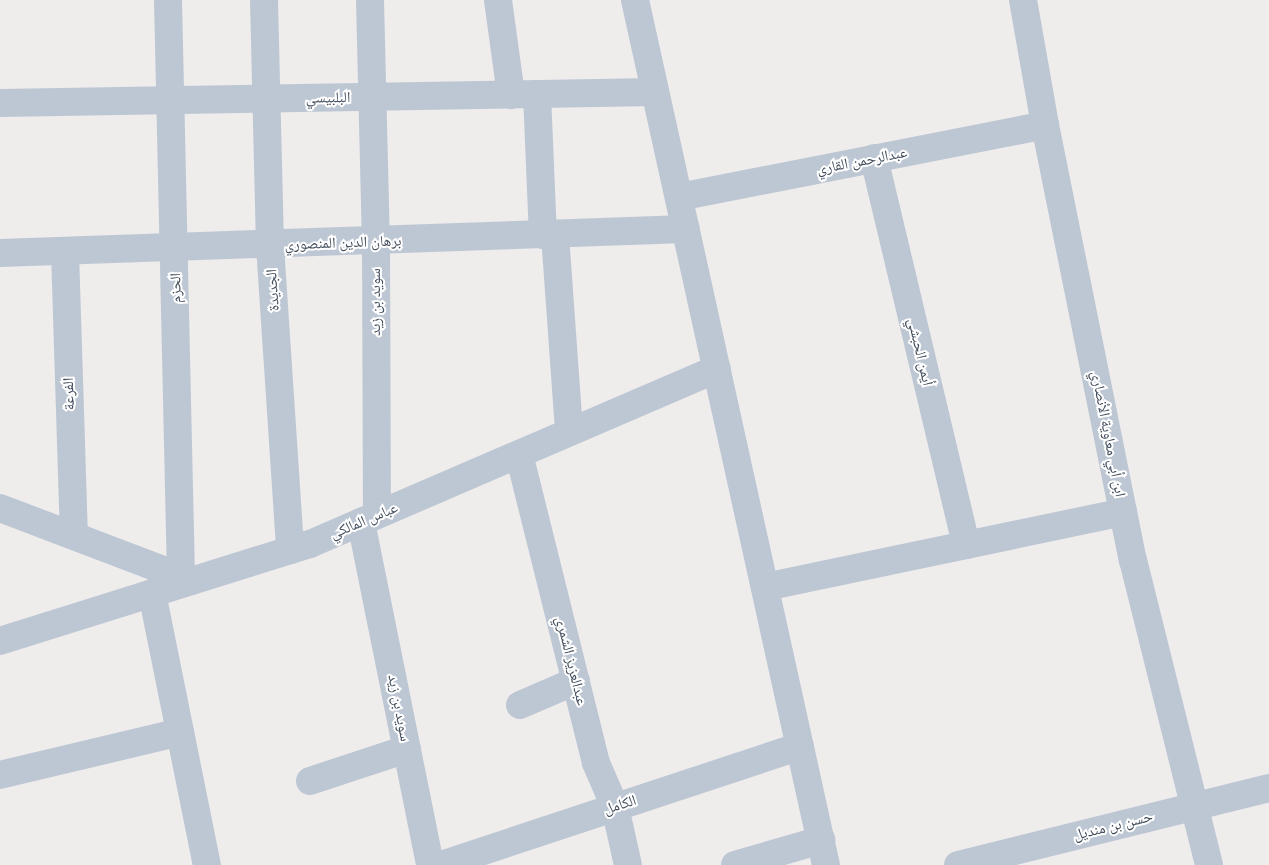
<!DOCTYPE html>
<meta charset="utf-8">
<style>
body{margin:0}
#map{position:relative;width:1269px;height:865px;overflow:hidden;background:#efecec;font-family:"Nunito Sans","Noto Naskh Arabic",sans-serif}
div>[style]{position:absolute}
.minor>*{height:28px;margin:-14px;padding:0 14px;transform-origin:14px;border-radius:14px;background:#bdc7d4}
span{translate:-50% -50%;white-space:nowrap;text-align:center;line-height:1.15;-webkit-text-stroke:4px #fff;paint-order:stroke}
.street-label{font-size:15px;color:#424d5c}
</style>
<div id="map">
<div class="minor">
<div style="left:168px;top:0;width:577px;rotate:88.71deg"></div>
<div style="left:264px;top:0;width:246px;rotate:88.6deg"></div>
<div style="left:270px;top:246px;width:305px;rotate:86.2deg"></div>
<div style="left:370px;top:0;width:242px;rotate:88.6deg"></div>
<div style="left:376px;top:242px;width:273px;rotate:89.8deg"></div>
<div style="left:498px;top:0;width:96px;rotate:82.2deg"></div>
<div style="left:635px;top:0;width:886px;rotate:77.55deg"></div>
<div style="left:1023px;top:0;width:127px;rotate:80deg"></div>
<div style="left:1045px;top:125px;width:444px;rotate:78.6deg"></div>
<div style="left:1133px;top:560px;width:314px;rotate:76deg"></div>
<div style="left:537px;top:94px;width:141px;rotate:87.6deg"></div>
<div style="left:0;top:103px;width:655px;rotate:-0.96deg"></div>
<div style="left:874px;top:158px;width:398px;rotate:76.6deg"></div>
<div style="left:679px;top:197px;width:373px;rotate:-11.1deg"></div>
<div style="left:555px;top:235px;width:197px;rotate:85.9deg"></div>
<div style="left:65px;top:252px;width:284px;rotate:88.2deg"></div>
<div style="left:0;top:253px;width:686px;rotate:-2deg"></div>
<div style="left:519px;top:454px;width:318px;rotate:76deg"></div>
<div style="left:596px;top:763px;width:48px;rotate:66.6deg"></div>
<div style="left:615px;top:807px;width:59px;rotate:77.4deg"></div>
<div style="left:0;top:508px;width:205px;rotate:20.8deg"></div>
<div style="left:361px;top:522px;width:350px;rotate:78.6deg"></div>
<div style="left:765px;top:587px;width:366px;rotate:-11.8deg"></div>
<div style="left:152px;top:593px;width:278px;rotate:78.6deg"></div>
<div style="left:0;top:641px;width:325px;rotate:-17.4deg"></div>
<div style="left:310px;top:544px;width:443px;rotate:-23.3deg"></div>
<div style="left:520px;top:705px;width:61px;rotate:-23.2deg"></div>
<div style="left:0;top:775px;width:185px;rotate:-13.4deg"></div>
<div style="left:310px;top:781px;width:102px;rotate:-18.3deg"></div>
<div style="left:441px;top:865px;width:378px;rotate:-18.3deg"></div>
<div style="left:735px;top:865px;width:90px;rotate:-16.2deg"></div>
<div style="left:958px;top:865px;width:320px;rotate:-13.9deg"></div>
</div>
<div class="street-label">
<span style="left:328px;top:98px;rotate:-1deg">البلبيسي</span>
<span style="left:862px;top:161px;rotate:-11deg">عبدالرحمن القاري</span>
<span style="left:343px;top:243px;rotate:-2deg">برهان الدين المنصوري</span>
<span style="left:176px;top:288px;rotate:-91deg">الحزم</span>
<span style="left:273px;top:290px;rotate:-94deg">الجديدة</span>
<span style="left:376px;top:302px;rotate:-90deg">سويد بن زيد</span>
<span style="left:920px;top:352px;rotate:77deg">أيمن الحبشي</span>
<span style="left:69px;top:394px;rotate:-92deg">الفرعة</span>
<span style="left:1108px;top:434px;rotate:79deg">ابن أبي معاوية الأنصاري</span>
<span style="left:364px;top:521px;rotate:-23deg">عباس المالكي</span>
<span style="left:571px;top:661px;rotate:76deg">عبدالعزيز الشمري</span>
<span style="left:399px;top:708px;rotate:79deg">سويد بن زيد</span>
<span style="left:620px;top:805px;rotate:-18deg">الكامل</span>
<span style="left:1113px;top:826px;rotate:-14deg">حسن بن منديل</span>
</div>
</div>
